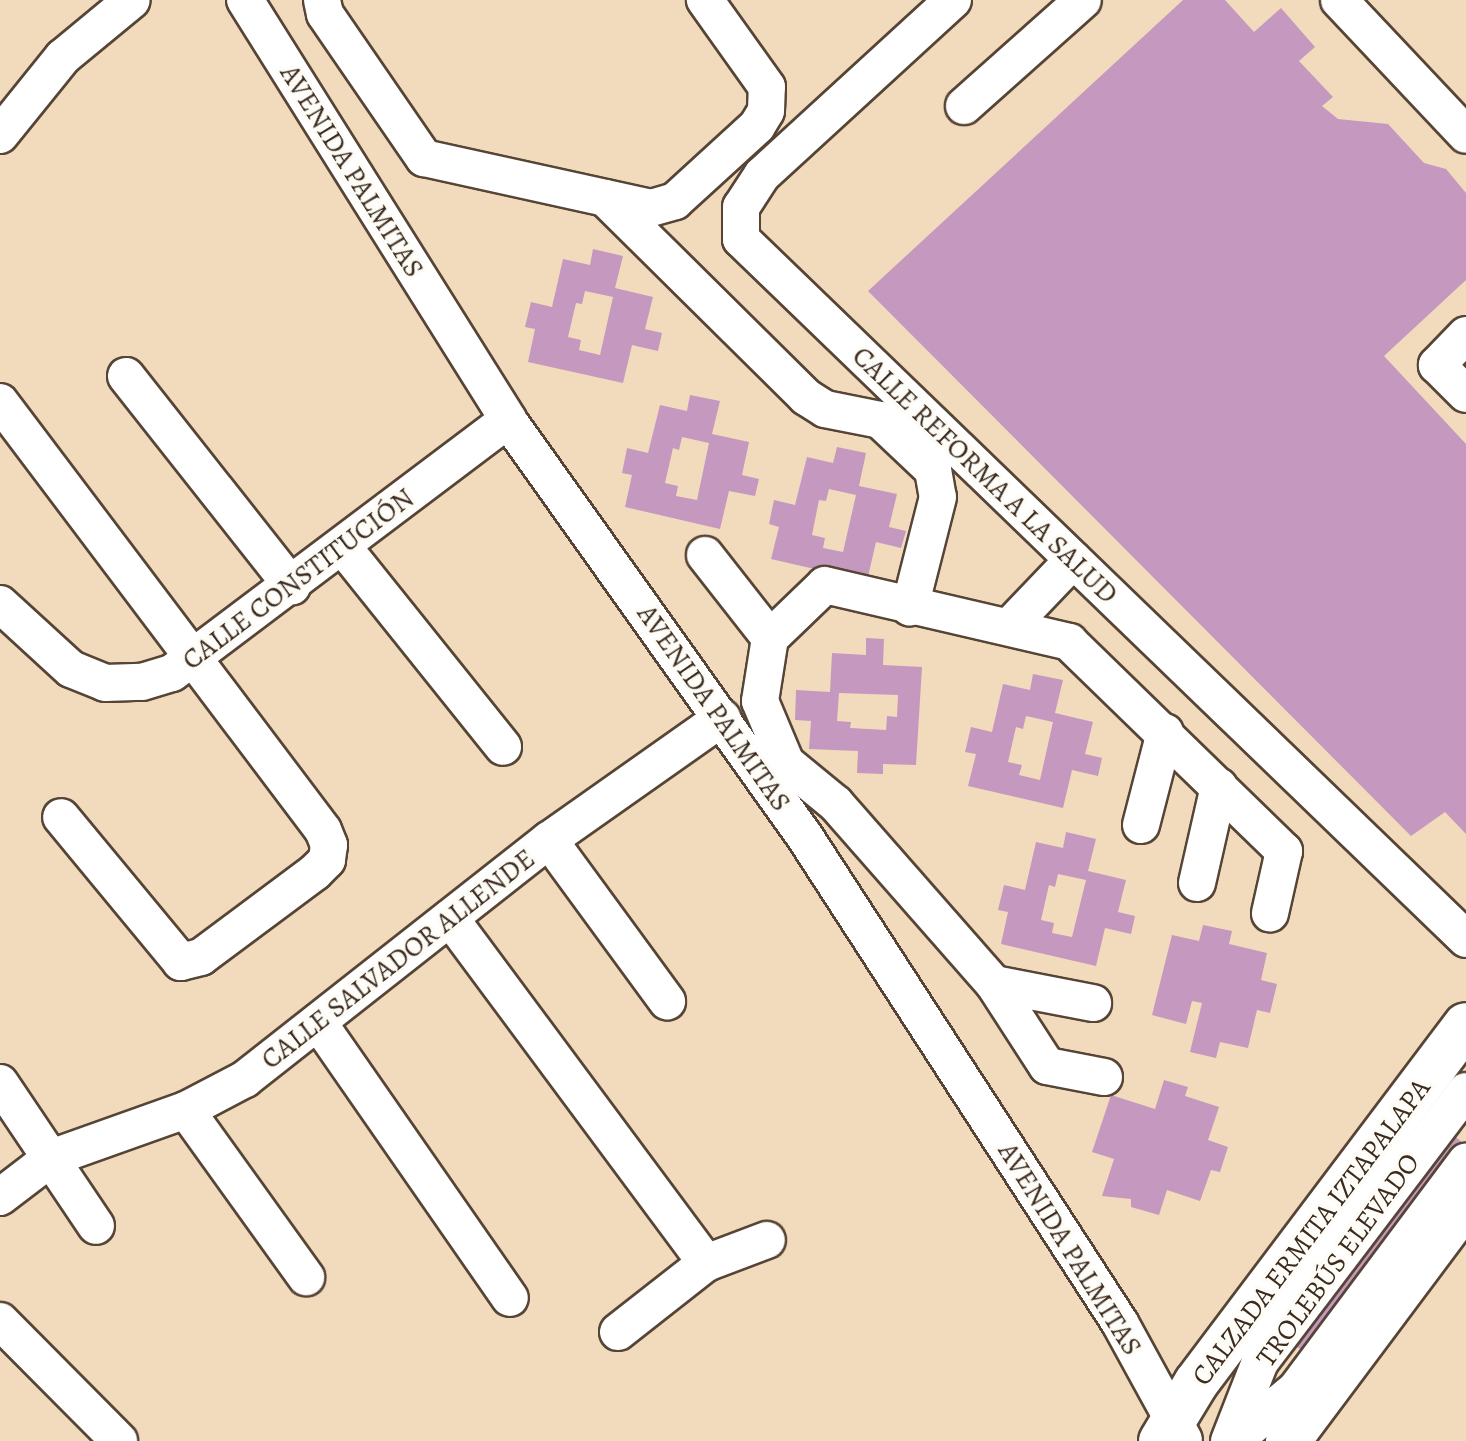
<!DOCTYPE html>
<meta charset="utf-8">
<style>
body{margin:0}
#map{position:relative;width:1466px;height:1441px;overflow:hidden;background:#f2dbbc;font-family:Alegreya,serif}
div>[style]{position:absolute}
.building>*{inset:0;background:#c498bf}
.roads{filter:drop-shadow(2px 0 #564536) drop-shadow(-2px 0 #564536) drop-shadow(0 2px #564536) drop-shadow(0 -2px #564536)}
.minor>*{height:36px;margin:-18px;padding:0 18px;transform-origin:18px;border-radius:18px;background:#fff}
.major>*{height:44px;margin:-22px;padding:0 22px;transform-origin:22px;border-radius:22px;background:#fff}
span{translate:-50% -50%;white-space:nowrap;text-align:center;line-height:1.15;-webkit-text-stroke:7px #fdfcf7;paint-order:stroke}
.street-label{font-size:28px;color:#3b2a1e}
</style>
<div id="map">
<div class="building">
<div style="clip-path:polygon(1183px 0,1225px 0,1254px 32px,1281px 8px,1315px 47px,1299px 61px,1333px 97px,1322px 106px,1338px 119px,1388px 124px,1424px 163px,1446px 169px,1466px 193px,1466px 280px,1384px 356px,1466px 444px,1466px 834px,1445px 812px,1411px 836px,868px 291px)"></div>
<div style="clip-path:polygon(evenodd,593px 249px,623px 256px,615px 288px,653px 297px,645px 329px,662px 333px,658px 351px,632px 345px,623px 383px,528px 362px,535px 329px,525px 327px,531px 302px,552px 307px,563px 259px,590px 265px,593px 249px,585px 291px,613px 297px,600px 355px,579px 350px,581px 340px,568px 337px,576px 303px,582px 304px,585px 291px)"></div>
<div style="clip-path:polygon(evenodd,690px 395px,720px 401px,712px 434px,749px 442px,742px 475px,759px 479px,755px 496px,729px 491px,720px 529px,625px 507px,632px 475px,622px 473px,627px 448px,648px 453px,660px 405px,687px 411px,690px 395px,682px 437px,709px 443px,697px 500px,676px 496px,678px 486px,665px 483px,673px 448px,679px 450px,682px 437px)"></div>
<div style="clip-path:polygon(evenodd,837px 447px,866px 453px,859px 486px,897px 494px,889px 527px,906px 531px,901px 548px,876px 542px,867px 581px,771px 559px,779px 527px,769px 524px,774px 500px,795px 505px,807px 457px,833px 463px,837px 447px,829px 489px,856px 495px,843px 552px,823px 548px,825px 538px,812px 535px,819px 500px,826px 501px,829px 489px)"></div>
<div style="clip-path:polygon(evenodd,866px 638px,884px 639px,883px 665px,922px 667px,916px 765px,883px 764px,883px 774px,857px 773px,858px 751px,809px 749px,811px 721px,795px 720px,796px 690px,830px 692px,832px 653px,866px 655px,866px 638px,839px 693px,898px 695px,897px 717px,887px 716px,886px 730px,850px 728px,851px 722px,837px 721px,839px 693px)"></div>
<div style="clip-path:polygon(evenodd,1033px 674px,1063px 680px,1055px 713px,1093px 722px,1085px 754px,1102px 758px,1098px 776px,1072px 770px,1063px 808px,968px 786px,976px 754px,965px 752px,971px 727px,992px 732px,1003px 684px,1030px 690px,1033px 674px,1026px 716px,1053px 722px,1040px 780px,1019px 775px,1022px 765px,1008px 762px,1016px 727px,1023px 729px,1026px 716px)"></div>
<div style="clip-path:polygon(evenodd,1066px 832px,1096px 839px,1088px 871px,1126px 880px,1118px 912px,1135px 916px,1131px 934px,1105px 928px,1096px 966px,1001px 944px,1008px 912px,998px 910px,1004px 885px,1025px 890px,1036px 842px,1063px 848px,1066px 832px,1058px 874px,1086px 880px,1072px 937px,1052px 933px,1054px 923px,1041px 920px,1049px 885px,1055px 887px,1058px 874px)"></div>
<div style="clip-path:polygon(1203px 925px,1232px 931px,1229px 944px,1267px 953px,1261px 980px,1277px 984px,1270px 1013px,1257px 1010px,1248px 1048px,1220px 1042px,1216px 1058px,1190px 1052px,1202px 1003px,1192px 1001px,1186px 1024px,1152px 1015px,1172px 935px,1199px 941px)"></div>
<div style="clip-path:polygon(1164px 1080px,1188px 1087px,1185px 1096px,1219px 1107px,1208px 1140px,1228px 1147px,1220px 1172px,1211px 1170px,1200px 1201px,1167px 1190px,1159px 1215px,1131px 1207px,1131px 1199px,1102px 1196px,1114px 1159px,1092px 1152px,1111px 1095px,1155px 1109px)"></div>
<div style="clip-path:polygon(1445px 1129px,1466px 1145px,1304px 1352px,1288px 1340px)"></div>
</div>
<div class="roads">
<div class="minor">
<div style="left:245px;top:0;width:496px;rotate:57.9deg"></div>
<div style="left:508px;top:420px;width:512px;rotate:54.54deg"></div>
<div style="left:805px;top:837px;width:579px;rotate:57.05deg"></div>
<div style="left:1120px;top:1323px;width:133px;rotate:61.3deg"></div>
<div style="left:322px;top:0;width:14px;rotate:78deg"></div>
<div style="left:325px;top:14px;width:175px;rotate:55.5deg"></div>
<div style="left:424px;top:158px;width:232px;rotate:12.4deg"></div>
<div style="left:651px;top:208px;width:25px;rotate:-16deg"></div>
<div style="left:675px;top:201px;width:111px;rotate:-42.4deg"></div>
<div style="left:757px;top:126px;width:17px;rotate:-59deg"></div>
<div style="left:766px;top:111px;width:24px;rotate:-88deg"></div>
<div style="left:767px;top:87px;width:107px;rotate:-125.5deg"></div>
<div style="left:953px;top:0;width:259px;rotate:137.5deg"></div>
<div style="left:762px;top:175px;width:38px;rotate:123deg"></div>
<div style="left:741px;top:207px;width:32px;rotate:90deg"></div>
<div style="left:741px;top:239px;width:1008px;rotate:43.99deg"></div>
<div style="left:1339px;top:0;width:185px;rotate:46.7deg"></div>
<div style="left:964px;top:106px;width:159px;rotate:-41.7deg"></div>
<div style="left:0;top:135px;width:100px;rotate:-51.1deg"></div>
<div style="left:63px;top:57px;width:89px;rotate:-39.6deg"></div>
<div style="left:605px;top:198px;width:283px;rotate:44.7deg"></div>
<div style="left:806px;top:397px;width:22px;rotate:32deg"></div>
<div style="left:825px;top:409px;width:56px;rotate:11.3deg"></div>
<div style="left:880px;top:420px;width:73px;rotate:43.3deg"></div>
<div style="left:933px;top:470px;width:27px;rotate:80deg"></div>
<div style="left:938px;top:497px;width:114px;rotate:104.3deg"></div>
<div style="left:1466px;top:335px;width:42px;rotate:134deg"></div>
<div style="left:1437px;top:365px;width:41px;rotate:45deg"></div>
<div style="left:126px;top:376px;width:268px;rotate:51.7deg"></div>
<div style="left:0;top:402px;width:536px;rotate:52.96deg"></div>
<div style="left:323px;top:830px;width:16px;rotate:68deg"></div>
<div style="left:329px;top:845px;width:15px;rotate:98deg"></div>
<div style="left:327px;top:860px;width:17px;rotate:135deg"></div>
<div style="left:315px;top:872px;width:142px;rotate:143.3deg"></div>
<div style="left:201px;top:957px;width:21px;rotate:166deg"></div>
<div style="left:181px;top:962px;width:188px;rotate:-129.6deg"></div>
<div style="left:343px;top:547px;width:256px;rotate:51.3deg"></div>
<div style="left:705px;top:555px;width:105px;rotate:51.9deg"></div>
<div style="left:0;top:604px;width:96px;rotate:42.5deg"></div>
<div style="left:71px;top:669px;width:37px;rotate:22deg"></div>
<div style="left:105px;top:683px;width:37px;rotate:-2deg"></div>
<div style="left:142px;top:682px;width:31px;rotate:-17deg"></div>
<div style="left:172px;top:673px;width:421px;rotate:-37deg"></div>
<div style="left:1009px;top:627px;width:93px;rotate:-46.3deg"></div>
<div style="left:1141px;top:825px;width:96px;rotate:-75.5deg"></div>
<div style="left:549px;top:840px;width:200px;rotate:53.8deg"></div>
<div style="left:1197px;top:883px;width:99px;rotate:-77.2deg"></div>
<div style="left:450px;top:918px;width:430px;rotate:53.4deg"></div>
<div style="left:994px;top:984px;width:101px;rotate:10.9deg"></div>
<div style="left:318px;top:1022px;width:336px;rotate:55.2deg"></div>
<div style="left:1104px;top:1077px;width:58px;rotate:-169.1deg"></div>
<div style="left:1047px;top:1066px;width:98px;rotate:-122.9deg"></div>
<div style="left:994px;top:984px;width:240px;rotate:-131.3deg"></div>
<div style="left:836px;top:804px;width:65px;rotate:-140.6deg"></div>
<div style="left:786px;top:763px;width:67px;rotate:-112.8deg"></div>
<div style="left:760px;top:701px;width:64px;rotate:-81deg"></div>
<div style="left:770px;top:638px;width:76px;rotate:-43.9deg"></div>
<div style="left:825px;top:585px;width:251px;rotate:13.1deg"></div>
<div style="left:1069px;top:642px;width:300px;rotate:44.2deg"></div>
<div style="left:1284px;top:851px;width:64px;rotate:102.7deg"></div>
<div style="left:0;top:1083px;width:172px;rotate:56.1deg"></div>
<div style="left:186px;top:1110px;width:206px;rotate:54.3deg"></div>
<div style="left:0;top:1197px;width:64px;rotate:-37.4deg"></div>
<div style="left:51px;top:1158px;width:143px;rotate:-19.6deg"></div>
<div style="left:186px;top:1110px;width:67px;rotate:-27.7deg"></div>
<div style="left:245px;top:1079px;width:387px;rotate:-38.2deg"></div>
<div style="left:549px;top:840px;width:212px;rotate:-35.2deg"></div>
<div style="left:0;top:1321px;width:169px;rotate:45.2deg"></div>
<div style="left:618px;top:1332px;width:112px;rotate:-38.1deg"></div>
<div style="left:706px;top:1263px;width:65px;rotate:-20.7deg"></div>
<div style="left:1229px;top:1441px;width:85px;rotate:-68.6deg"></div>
<div style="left:1260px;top:1362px;width:340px;rotate:-52.8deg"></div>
<div style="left:1234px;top:1441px;width:81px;rotate:-40deg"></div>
<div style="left:1296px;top:1389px;width:284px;rotate:-53.2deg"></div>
</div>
<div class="major">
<div style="left:1161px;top:1441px;width:68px;rotate:-58.9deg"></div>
<div style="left:1196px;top:1383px;width:448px;rotate:-53deg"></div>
<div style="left:1288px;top:1441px;width:297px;rotate:-53.2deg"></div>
</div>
</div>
<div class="street-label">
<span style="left:352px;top:171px;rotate:58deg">AVENIDA PALMITAS</span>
<span style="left:985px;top:475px;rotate:44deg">CALLE REFORMA A LA SALUD</span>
<span style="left:298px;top:579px;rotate:-37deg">CALLE CONSTITUCIÓN</span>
<span style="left:714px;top:708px;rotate:55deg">AVENIDA PALMITAS</span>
<span style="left:398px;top:959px;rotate:-38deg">CALLE SALVADOR ALLENDE</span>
<span style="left:1311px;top:1232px;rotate:-53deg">CALZADA ERMITA IZTAPALAPA</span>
<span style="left:1070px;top:1249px;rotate:58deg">AVENIDA PALMITAS</span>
<span style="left:1338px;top:1260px;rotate:-54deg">TROLEBÚS ELEVADO</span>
</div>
</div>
